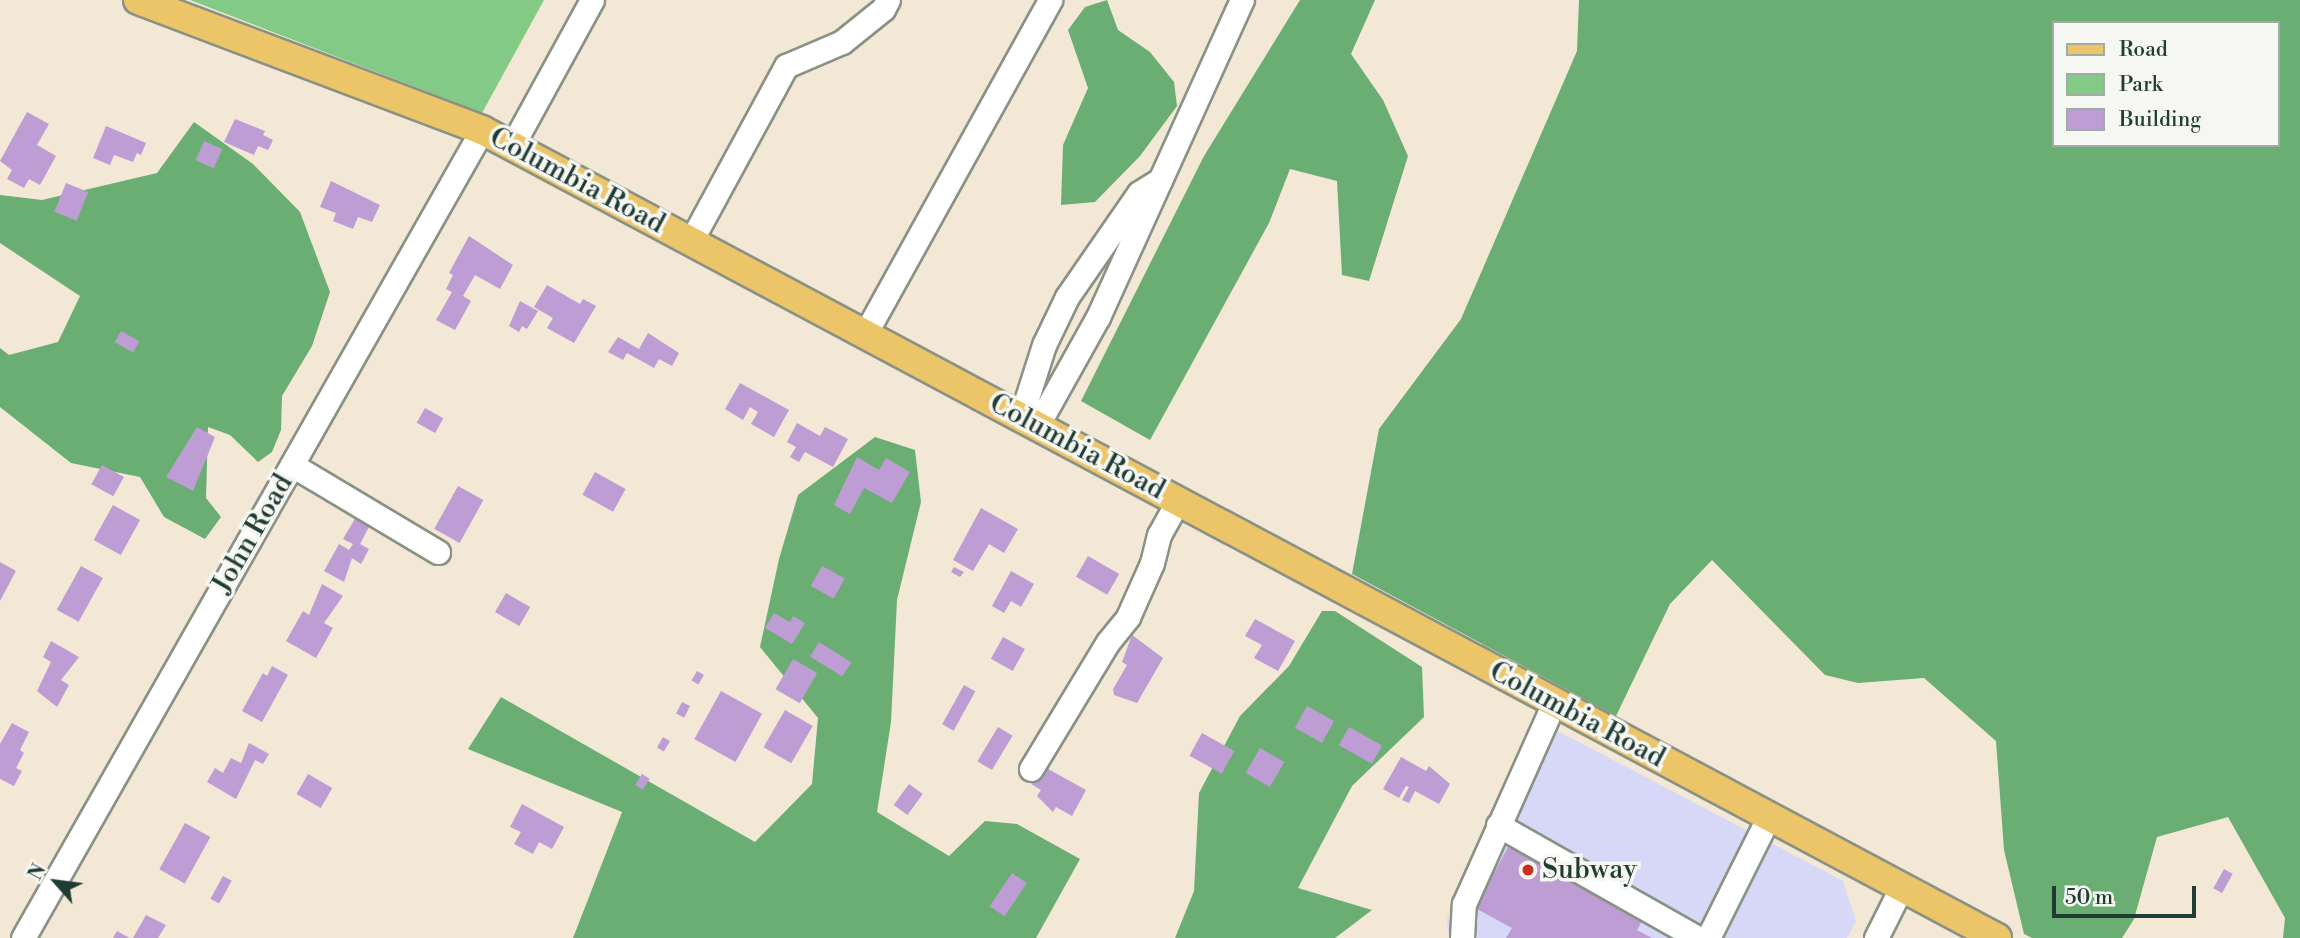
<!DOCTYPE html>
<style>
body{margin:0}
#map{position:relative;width:2300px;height:938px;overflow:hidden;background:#f3e8d5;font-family:"Libre Bodoni",serif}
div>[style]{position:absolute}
.built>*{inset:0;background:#d7d7f8}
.green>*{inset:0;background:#83ca86}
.forest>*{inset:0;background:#6aae73}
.building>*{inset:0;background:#be9cd4;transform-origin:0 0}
.roads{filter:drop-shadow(2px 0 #899284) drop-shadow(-2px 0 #899284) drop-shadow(0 2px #899284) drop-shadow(0 -2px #899284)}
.minor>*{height:23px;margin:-11.5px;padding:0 11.5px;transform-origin:11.5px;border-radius:11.5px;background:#fff}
.major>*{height:28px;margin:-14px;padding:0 14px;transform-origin:14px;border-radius:14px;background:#edc569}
.dots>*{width:19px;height:19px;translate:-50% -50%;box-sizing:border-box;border:4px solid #f6f6f2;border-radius:50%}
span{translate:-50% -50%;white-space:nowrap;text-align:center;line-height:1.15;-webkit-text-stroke:7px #f6f6f2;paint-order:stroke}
.street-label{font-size:28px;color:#1f3d34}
.poi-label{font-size:28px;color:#1f3d34}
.left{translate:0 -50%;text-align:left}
.legend{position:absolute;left:2052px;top:21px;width:228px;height:126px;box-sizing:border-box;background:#f6f6f2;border:2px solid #a0aca6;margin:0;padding:9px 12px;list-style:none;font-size:21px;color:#1f3d34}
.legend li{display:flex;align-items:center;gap:14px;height:35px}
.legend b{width:35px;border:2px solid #a0aca6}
.north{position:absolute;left:21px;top:847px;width:70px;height:70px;-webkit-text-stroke:5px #f6f6f2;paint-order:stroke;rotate:298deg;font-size:19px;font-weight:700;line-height:28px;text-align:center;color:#1f3d34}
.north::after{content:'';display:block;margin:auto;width:24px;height:32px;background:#1f3d34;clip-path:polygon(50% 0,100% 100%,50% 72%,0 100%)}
.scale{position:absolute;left:2052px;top:886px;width:144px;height:32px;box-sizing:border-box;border:4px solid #1f3d34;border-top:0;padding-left:9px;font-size:21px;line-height:24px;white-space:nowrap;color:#1f3d34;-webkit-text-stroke:5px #f6f6f2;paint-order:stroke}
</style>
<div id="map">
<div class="built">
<div style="clip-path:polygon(1530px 730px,1558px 731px,1843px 881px,1856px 921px,1847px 938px,1449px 938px,1447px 919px)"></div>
</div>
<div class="green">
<div style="clip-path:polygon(190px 0,544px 0,482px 113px)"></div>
</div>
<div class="forest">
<div style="clip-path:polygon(1107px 0,1118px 30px,1150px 52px,1174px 82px,1177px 106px,1140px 156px,1095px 202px,1061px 205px,1063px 145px,1088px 88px,1068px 30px,1085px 7px)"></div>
<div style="clip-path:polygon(1300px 0,1375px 0,1351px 54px,1383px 100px,1408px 156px,1369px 281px,1342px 275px,1337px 181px,1290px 169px,1269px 223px,1150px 440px,1081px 401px,1204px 156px)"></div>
<div style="clip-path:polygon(evenodd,1579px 0,2300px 0,2300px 938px,2283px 938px,2285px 918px,2228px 817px,2157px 837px,2134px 919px,2122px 938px,2032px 938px,2024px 934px,2004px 850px,1996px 741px,1924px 678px,1858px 683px,1825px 675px,1712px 560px,1670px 604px,1616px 716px,1352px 574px,1379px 429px,1461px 319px,1577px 51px,1579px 0,2053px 23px,2277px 23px,2277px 145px,2053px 145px,2053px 23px)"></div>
<div style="clip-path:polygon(194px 122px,253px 164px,300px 212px,330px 292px,312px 346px,282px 396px,281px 430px,272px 452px,258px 462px,230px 435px,208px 427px,206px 498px,221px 517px,205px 539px,164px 517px,140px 477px,71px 463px,0 407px,0 348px,9px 355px,58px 342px,80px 296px,0 243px,0 195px,42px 200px,157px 173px)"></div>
<div style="clip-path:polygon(875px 437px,915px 450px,921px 502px,897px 600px,891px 722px,877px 812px,949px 856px,985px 821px,1017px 824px,1080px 859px,1036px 938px,573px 938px,622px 812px,468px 749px,501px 697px,755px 842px,812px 784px,818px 718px,760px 647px,779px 559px,798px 495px)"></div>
<div style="clip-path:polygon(1322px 611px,1335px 611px,1422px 667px,1424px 717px,1352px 786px,1298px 888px,1372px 910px,1335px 938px,1175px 938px,1194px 891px,1199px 793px,1240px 716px,1289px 666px)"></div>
</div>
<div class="building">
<div style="clip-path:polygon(27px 112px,49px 124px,37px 145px,56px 156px,40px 185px,29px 179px,24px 188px,7px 179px,12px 170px,0 161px)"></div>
<div style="clip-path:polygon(235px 119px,265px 131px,263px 135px,273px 140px,268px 150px,258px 146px,254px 155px,224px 142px)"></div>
<div style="clip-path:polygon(106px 126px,146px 143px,141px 155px,137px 153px,133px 162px,114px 155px,110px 165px,93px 158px)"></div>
<div style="left:204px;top:141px;width:20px;height:21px;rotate:24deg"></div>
<div style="clip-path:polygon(331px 181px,380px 205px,372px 222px,358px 217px,353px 229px,333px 221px,336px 213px,320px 207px)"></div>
<div style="left:66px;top:183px;width:24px;height:31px;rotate:22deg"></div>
<div style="clip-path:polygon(469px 236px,513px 265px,500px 289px,475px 275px,463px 296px,471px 301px,455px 330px,436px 320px,452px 292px,446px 289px,453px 275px,449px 273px)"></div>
<div style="clip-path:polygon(547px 285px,580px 304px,583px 299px,596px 306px,574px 343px,547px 328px,553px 318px,534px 307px)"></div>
<div style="clip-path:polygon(520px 301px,538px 311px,527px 329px,522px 326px,519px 332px,509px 326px)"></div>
<div style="left:121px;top:331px;width:21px;height:13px;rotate:29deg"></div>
<div style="clip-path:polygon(648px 333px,679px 353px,672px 366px,659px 359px,654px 368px,627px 353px,623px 360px,608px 352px,618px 337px,639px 349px)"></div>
<div style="clip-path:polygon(740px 383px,789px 410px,774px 437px,751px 424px,758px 412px,750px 407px,743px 420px,725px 409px)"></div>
<div style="left:425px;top:408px;width:21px;height:17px;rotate:29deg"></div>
<div style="clip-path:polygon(797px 423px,820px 436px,825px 427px,848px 439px,833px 467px,805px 452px,799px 462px,790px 457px,796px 447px,787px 442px)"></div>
<div style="clip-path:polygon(197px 427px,215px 437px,193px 491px,166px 477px)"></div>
<div style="clip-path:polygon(857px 457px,879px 470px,886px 458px,910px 472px,892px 503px,864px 488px,850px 514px,834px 505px)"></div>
<div style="left:102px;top:465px;width:25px;height:22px;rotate:29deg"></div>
<div style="left:595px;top:472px;width:35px;height:26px;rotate:29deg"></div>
<div style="left:458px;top:486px;width:29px;height:49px;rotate:29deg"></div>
<div style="left:113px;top:505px;width:31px;height:40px;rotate:29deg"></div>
<div style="clip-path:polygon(981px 508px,1018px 529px,1004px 553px,989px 544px,973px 571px,953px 560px)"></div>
<div style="clip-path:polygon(356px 517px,370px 525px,360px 544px,369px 549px,361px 564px,352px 558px,344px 582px,324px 571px,339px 544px,349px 550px,353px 544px,343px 539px)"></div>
<div style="left:1088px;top:556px;width:36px;height:24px;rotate:30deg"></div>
<div style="clip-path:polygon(0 562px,16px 571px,0 601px)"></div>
<div style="left:81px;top:566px;width:25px;height:50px;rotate:29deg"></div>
<div style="left:822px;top:566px;width:26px;height:23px;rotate:29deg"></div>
<div style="clip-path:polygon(954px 567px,964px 572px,960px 577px,951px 572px)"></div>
<div style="clip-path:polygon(1011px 571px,1034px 584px,1021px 607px,1011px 601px,1004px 613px,992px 606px)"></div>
<div style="clip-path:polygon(322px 584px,343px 596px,324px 623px,333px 628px,316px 658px,286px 641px,303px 611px,309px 615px)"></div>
<div style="left:506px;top:593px;width:28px;height:22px;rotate:30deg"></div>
<div style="clip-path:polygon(774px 613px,790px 622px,793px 616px,805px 623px,792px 644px,765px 628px)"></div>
<div style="clip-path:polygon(1255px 619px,1295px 641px,1278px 671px,1254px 658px,1262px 645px,1245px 636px)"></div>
<div style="clip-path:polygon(1132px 635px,1163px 658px,1137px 703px,1114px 695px,1113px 689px,1127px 665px,1122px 662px)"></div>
<div style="left:1003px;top:637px;width:25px;height:25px;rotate:29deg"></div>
<div style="clip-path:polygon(51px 641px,79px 657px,61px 680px,69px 685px,57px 707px,37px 691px,51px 662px,43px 657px)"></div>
<div style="left:819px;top:642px;width:38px;height:17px;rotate:32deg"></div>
<div style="left:793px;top:659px;width:28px;height:35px;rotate:30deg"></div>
<div style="clip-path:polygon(272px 666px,288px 675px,262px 722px,242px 711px,263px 673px,267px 676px)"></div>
<div style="left:697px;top:671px;width:8px;height:11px;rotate:30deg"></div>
<div style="left:964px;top:685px;width:13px;height:45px;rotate:29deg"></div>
<div style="left:721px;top:691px;width:47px;height:55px;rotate:29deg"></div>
<div style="left:682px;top:702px;width:9px;height:13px;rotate:27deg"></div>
<div style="left:1307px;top:706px;width:31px;height:25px;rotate:29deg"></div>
<div style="left:785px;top:710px;width:32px;height:43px;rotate:30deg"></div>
<div style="clip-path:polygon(12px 723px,29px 732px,20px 750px,24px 753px,16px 768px,22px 771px,14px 786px,0 779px,0 744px)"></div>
<div style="left:998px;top:727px;width:17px;height:40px;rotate:31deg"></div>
<div style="left:1349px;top:727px;width:38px;height:21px;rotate:29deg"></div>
<div style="left:1202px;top:733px;width:37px;height:26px;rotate:29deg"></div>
<div style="left:663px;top:737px;width:8px;height:12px;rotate:30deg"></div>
<div style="clip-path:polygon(249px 743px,269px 754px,263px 764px,255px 760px,236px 799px,207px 782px,215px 768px,223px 773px,231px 758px,241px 763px)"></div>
<div style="left:1260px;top:748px;width:28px;height:29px;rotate:30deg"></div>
<div style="clip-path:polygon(1401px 757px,1426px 771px,1429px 766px,1450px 784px,1439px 804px,1415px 791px,1409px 803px,1402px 800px,1409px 787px,1406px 786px,1399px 798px,1383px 789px)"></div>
<div style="clip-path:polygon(1041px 765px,1086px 790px,1072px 816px,1056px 807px,1053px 812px,1037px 796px,1041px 790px,1031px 784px)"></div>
<div style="left:308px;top:774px;width:28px;height:23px;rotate:30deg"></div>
<div style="left:642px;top:774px;width:9px;height:13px;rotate:32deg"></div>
<div style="left:909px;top:784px;width:17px;height:26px;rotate:36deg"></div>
<div style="clip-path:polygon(522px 804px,564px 827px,552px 849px,539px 842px,533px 854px,514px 844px,521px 832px,510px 827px)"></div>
<div style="left:185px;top:823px;width:29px;height:53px;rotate:29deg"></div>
<div style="clip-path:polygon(1508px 847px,1643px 919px,1637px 930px,1652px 938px,1506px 938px,1512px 928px,1475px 908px)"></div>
<div style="left:2224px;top:869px;width:10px;height:22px;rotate:29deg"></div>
<div style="left:1012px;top:873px;width:18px;height:40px;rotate:34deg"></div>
<div style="left:223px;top:876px;width:10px;height:26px;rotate:29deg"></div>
<div style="clip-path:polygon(146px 915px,166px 925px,158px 938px,133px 938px)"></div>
<div style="clip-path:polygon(117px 931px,122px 934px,130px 938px,113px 938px)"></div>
</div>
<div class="roads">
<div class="minor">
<div style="left:512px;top:146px;width:166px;rotate:-61.3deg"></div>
<div style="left:691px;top:241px;width:199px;rotate:-61.5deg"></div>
<div style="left:786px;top:66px;width:61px;rotate:-23.2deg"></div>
<div style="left:842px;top:42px;width:53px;rotate:-38.8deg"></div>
<div style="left:883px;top:9px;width:10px;rotate:-61deg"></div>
<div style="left:865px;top:334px;width:382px;rotate:-61deg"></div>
<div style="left:1021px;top:417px;width:76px;rotate:-72.3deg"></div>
<div style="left:1044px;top:345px;width:53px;rotate:-64.4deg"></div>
<div style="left:1067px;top:297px;width:126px;rotate:-55.3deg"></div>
<div style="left:1139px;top:193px;width:25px;rotate:-32deg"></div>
<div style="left:1037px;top:426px;width:125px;rotate:-60.8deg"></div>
<div style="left:1098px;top:317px;width:348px;rotate:-65.6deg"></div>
<div style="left:292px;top:465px;width:170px;rotate:30.8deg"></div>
<div style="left:1031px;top:769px;width:149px;rotate:-58.8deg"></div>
<div style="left:1108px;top:642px;width:32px;rotate:-51deg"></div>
<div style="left:1128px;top:617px;width:59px;rotate:-66deg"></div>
<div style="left:1152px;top:563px;width:29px;rotate:-76deg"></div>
<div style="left:1159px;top:535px;width:39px;rotate:-61deg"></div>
<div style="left:1498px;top:825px;width:230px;rotate:29.5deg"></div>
<div style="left:23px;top:938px;width:929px;rotate:-60.4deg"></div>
<div style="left:1462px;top:938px;width:34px;rotate:-87deg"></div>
<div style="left:1464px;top:904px;width:220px;rotate:-65.9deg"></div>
<div style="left:1708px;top:938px;width:134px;rotate:-63.4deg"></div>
<div style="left:1876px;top:938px;width:56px;rotate:-63.4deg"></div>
</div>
<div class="major">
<div style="left:138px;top:0;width:368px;rotate:20.7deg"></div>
<div style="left:482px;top:130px;width:1717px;rotate:28.07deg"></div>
</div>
</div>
<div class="dots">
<div style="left:1528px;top:870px;background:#c8321e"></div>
</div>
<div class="street-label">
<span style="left:577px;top:181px;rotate:28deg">Columbia Road</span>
<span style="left:1077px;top:447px;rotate:28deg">Columbia Road</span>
<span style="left:253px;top:534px;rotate:-60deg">John Road</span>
<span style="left:1577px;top:715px;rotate:28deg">Columbia Road</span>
</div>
<div class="poi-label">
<span class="left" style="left:1542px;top:870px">Subway</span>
</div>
<ul class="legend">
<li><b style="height:9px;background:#edc569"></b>Road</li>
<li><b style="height:19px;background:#83ca86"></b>Park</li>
<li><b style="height:19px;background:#be9cd4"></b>Building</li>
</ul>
<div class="north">N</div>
<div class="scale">50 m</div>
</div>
